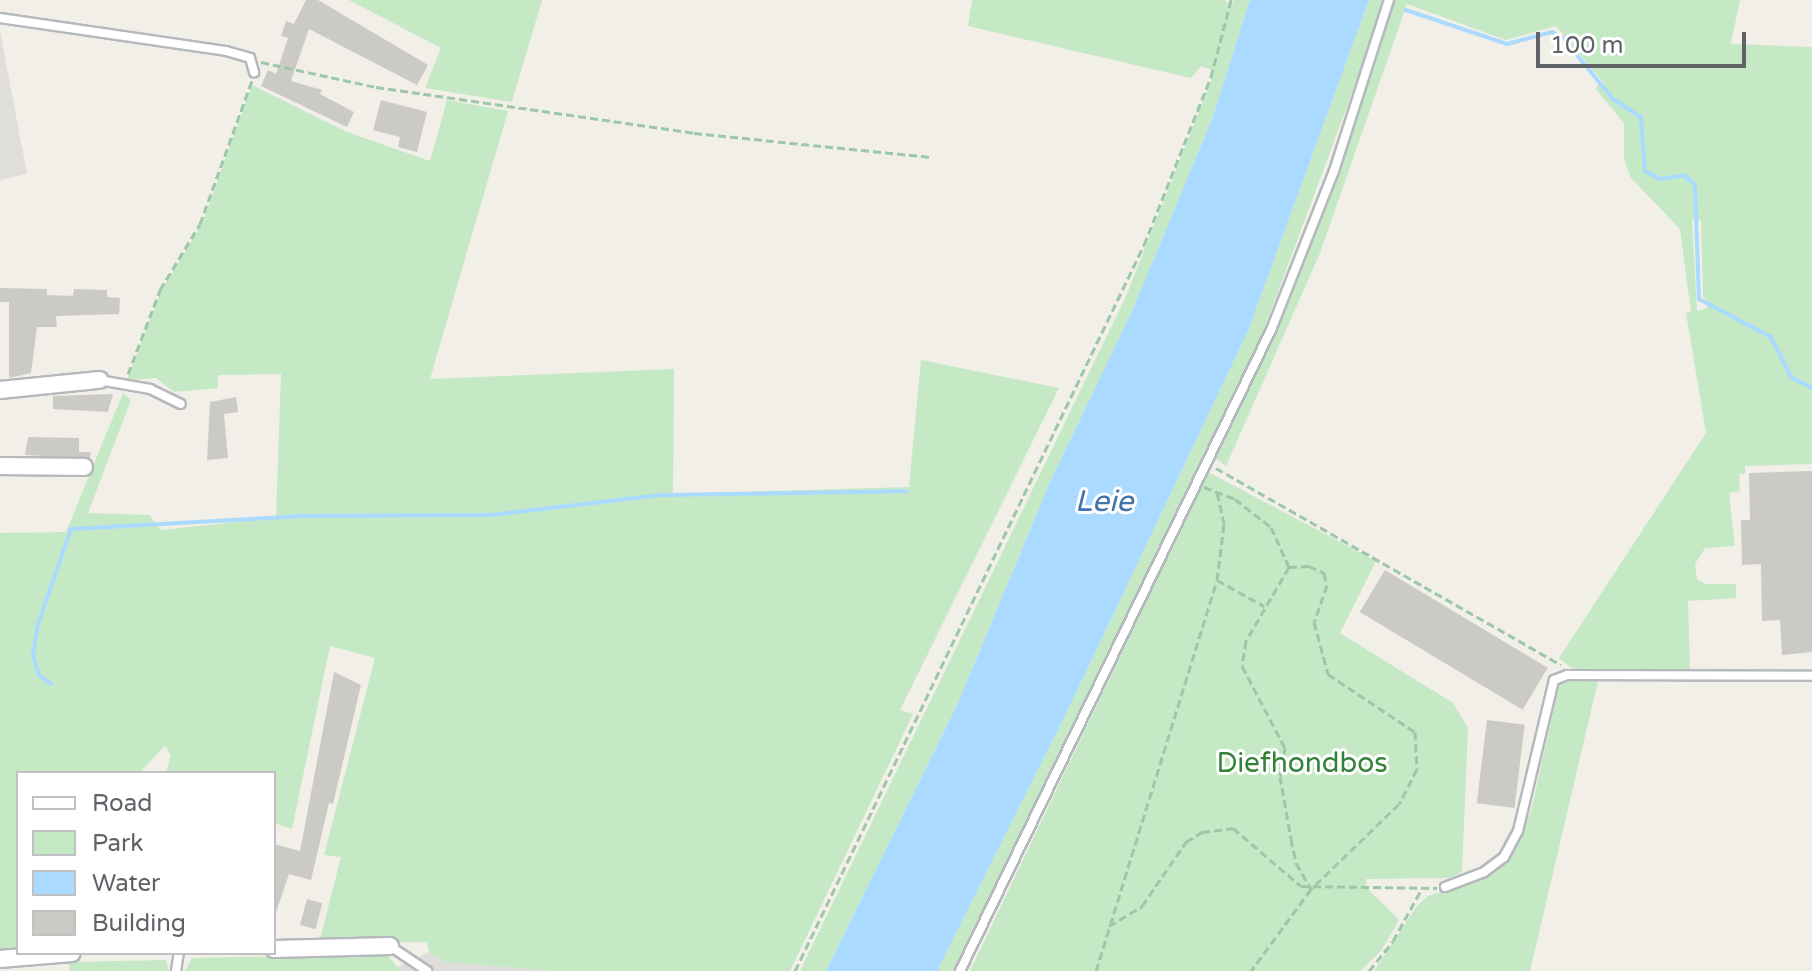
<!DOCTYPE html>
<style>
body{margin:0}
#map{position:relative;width:1812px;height:971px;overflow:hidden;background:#f1efe8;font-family:"Varela Round",sans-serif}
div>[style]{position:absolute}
.industrial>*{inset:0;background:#e0deda}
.green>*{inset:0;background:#c5e8c5}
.water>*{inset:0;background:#aadaff}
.stream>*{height:4px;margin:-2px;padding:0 2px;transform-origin:2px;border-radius:2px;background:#aadaff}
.building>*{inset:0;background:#cccac5;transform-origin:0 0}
.path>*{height:3px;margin-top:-1.5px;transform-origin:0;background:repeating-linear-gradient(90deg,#9cc7a9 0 8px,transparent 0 12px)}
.roads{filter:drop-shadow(2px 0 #b5b8bc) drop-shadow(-2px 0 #b5b8bc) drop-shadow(0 2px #b5b8bc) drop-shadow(0 -2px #b5b8bc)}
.lane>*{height:8px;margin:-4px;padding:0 4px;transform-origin:4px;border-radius:4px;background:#fff}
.street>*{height:16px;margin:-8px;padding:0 8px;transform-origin:8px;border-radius:8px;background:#fff}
span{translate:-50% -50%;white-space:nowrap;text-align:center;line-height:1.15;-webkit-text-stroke:6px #fff;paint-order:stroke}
.park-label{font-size:28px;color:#348238}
.water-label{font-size:30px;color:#4174aa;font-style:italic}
.legend{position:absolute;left:16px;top:771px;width:260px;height:184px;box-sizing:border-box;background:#fff;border:2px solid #bfc1c3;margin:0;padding:10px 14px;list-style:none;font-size:24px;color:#5f6368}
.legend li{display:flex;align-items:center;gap:16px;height:40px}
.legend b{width:40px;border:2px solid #bfc1c3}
.scale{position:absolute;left:1536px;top:32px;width:210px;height:36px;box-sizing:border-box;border:4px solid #5f6368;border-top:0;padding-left:10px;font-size:24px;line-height:28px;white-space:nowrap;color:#5f6368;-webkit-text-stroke:6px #fff;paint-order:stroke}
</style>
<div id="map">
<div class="industrial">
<div style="clip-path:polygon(0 31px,27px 174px,0 180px)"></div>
<div style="clip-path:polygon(429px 952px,444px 962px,553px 971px,400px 971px,397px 967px)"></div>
</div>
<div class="green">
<div style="clip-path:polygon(349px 0,542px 0,512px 102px,425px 88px,441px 48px)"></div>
<div style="clip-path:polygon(972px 0,1224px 0,1232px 6px,1234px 0,1250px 0,1212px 119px,1133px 309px,1050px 482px,958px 703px,826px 971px,800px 971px,1127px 294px,1215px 71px,1201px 66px,1191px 78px,968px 26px)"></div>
<div style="clip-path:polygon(1369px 0,1382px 0,1361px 69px,1263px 332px,956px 971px,937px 971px,1064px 718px,1248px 331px)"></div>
<div style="clip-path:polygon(evenodd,1393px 0,1740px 0,1731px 44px,1812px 47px,1812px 464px,1745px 466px,1745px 474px,1739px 474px,1740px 491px,1729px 493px,1735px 546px,1705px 548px,1695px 564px,1697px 579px,1705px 584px,1736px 584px,1736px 598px,1688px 601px,1690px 672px,1573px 669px,1559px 658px,1706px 433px,1686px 313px,1691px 312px,1680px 229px,1631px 178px,1624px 159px,1624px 123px,1595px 88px,1603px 82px,1556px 26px,1506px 40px,1407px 4px,1320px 253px,1226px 466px,1215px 458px,1336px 180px,1393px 0,1692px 219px,1701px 220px,1703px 297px,1708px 302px,1707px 308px,1697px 311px,1692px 219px)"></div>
<div style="clip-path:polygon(252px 85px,347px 132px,430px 161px,447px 100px,508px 111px,430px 379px,674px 369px,673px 494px,909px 487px,921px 360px,1059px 388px,900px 710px,913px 714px,790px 971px,553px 971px,444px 962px,429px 952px,427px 942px,319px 943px,341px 857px,324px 855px,375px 658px,330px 646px,292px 829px,274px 823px,274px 773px,166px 773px,171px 755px,165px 746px,139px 773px,18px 773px,18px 950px,0 952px,0 533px,66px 532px,123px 393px,131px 400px,88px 513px,149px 515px,161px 530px,276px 518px,281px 374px,218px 375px,218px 388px,174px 392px,156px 378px,127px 380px,161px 291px,202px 224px)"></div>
<div style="clip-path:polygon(1208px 472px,1376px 561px,1340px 633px,1453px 703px,1468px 728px,1462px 872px,1449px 878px,1366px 879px,1366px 887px,1399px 920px,1381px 951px,1360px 971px,970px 971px)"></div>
<div style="clip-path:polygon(1560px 681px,1598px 681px,1530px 971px,1374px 971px,1417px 906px,1428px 896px,1477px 880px,1515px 848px,1531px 811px)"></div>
<div style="clip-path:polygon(387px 954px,400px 971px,185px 971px,192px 958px)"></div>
<div style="clip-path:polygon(166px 960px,169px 971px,70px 971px,69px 962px)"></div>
</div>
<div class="water">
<div style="clip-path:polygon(1250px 0,1369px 0,1248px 331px,1064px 718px,937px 971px,826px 971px,958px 703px,1050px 482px,1133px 309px,1212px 119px)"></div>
</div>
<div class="stream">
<div style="left:1406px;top:10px;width:107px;rotate:18.6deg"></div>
<div style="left:1507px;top:44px;width:47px;rotate:-14.9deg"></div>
<div style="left:1552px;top:32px;width:13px;rotate:29deg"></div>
<div style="left:1563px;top:38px;width:79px;rotate:50.7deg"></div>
<div style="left:1613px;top:99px;width:33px;rotate:33deg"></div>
<div style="left:1641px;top:117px;width:54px;rotate:85.8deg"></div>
<div style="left:1645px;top:171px;width:17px;rotate:28deg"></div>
<div style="left:1660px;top:179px;width:24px;rotate:-9deg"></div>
<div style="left:1684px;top:175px;width:15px;rotate:42deg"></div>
<div style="left:1695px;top:185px;width:114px;rotate:88deg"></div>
<div style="left:1699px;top:299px;width:81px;rotate:27.8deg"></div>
<div style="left:1771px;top:337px;width:45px;rotate:63.4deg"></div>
<div style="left:1791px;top:377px;width:24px;rotate:28deg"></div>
<div style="left:51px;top:684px;width:15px;rotate:-143deg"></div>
<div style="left:39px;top:675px;width:21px;rotate:-107deg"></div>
<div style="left:33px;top:655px;width:31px;rotate:-81deg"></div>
<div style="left:38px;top:624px;width:101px;rotate:-70.8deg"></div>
<div style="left:71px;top:529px;width:229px;rotate:-3.2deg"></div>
<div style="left:300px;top:516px;width:191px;rotate:-0.3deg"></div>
<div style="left:491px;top:515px;width:171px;rotate:-6.7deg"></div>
<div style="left:661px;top:495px;width:245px;rotate:-0.9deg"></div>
</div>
<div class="building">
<div style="clip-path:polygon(306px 0,318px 0,428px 65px,417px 85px,309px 29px,291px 81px,322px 90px,320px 94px,354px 112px,347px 127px,261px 86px,268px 70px,276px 74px,288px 38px,281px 36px,286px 21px,294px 24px)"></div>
<div style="clip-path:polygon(381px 100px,427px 112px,417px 152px,398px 147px,400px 137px,373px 130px)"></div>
<div style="clip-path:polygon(0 288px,47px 289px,47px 295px,73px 296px,74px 289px,107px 290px,107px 297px,120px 298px,119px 314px,56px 316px,57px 327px,37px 327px,31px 373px,9px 378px,9px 302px,0 302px)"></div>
<div style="clip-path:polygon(113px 394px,108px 412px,53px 409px,53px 396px)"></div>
<div style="clip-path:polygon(236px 397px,238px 412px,224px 414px,228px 458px,207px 460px,210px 402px)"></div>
<div style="clip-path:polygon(28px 437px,79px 438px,79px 452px,91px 452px,90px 458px,25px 455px)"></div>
<div style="clip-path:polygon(1812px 471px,1812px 652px,1782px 655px,1780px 620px,1762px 621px,1761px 564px,1742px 565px,1741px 520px,1750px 520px,1749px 473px)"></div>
<div style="left:1385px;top:570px;width:190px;height:49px;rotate:31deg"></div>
<div style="clip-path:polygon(334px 672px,361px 685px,333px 804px,329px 803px,311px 880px,289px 874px,274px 918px,274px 844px,300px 851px)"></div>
<div style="left:1487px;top:720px;width:38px;height:84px;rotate:7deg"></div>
<div style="left:307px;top:899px;width:16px;height:27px;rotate:15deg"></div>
</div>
<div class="path">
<div style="left:261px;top:62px;width:118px;rotate:12.3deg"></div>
<div style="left:376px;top:87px;width:321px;rotate:8.2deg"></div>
<div style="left:694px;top:133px;width:238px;rotate:5.8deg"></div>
<div style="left:128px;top:374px;width:90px;rotate:-69.1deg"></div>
<div style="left:160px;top:290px;width:77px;rotate:-58.8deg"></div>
<div style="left:200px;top:224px;width:153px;rotate:-70.1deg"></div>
<div style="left:1216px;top:468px;width:397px;rotate:29.7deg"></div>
<div style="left:1204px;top:487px;width:33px;rotate:21deg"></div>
<div style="left:1235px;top:499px;width:46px;rotate:37.9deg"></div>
<div style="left:1271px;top:527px;width:44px;rotate:65.8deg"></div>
<div style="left:1289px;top:567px;width:20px;rotate:-3deg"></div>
<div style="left:1309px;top:566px;width:17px;rotate:25deg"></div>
<div style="left:1324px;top:573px;width:12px;rotate:76deg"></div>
<div style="left:1327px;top:585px;width:39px;rotate:109deg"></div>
<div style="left:1314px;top:622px;width:54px;rotate:74.9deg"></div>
<div style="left:1328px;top:674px;width:105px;rotate:33.7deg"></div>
<div style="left:1415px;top:732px;width:37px;rotate:87deg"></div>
<div style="left:1417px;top:769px;width:39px;rotate:117deg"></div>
<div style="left:1399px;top:804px;width:122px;rotate:136deg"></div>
<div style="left:1311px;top:889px;width:102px;rotate:126.2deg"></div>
<div style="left:1289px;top:567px;width:86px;rotate:120.2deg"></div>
<div style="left:1246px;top:641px;width:25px;rotate:99deg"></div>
<div style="left:1242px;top:666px;width:93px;rotate:62.3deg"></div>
<div style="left:1285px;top:748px;width:28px;rotate:100deg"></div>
<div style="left:1280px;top:776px;width:64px;rotate:80.1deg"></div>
<div style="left:1291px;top:839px;width:25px;rotate:78deg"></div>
<div style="left:1296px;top:863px;width:30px;rotate:60deg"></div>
<div style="left:1217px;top:580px;width:54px;rotate:29deg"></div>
<div style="left:1109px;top:926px;width:39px;rotate:-31deg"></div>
<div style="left:1142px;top:906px;width:78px;rotate:-55.5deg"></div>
<div style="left:1186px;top:842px;width:19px;rotate:-32deg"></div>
<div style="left:1202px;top:832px;width:31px;rotate:-7deg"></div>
<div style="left:1233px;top:828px;width:89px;rotate:40.5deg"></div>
<div style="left:1301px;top:886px;width:136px;rotate:0.8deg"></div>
<div style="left:795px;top:971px;width:806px;rotate:-64.33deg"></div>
<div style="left:1144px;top:245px;width:181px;rotate:-68.3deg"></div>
<div style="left:1211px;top:77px;width:80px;rotate:-75.4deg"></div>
<div style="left:1096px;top:971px;width:409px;rotate:-72.8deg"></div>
<div style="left:1217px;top:580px;width:56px;rotate:-82.9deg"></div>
<div style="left:1224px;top:524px;width:33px;rotate:-102deg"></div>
<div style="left:1369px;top:971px;width:38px;rotate:-51deg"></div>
<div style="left:1393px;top:941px;width:58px;rotate:-61.2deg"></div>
</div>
<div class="roads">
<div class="lane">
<div style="left:0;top:18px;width:228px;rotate:8.3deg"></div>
<div style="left:226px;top:51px;width:25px;rotate:16deg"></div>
<div style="left:250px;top:58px;width:15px;rotate:74deg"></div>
<div style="left:99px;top:380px;width:52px;rotate:10deg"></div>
<div style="left:150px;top:389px;width:34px;rotate:26deg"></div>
<div style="left:1445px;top:887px;width:42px;rotate:-21deg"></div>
<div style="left:1484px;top:872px;width:25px;rotate:-37deg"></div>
<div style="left:1504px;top:857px;width:30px;rotate:-62deg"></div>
<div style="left:1518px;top:831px;width:155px;rotate:-76.6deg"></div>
<div style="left:1554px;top:680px;width:14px;rotate:-21deg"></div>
<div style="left:1567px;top:675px;width:245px;rotate:0.2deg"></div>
<div style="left:390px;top:946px;width:45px;rotate:34deg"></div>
<div style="left:176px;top:971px;width:18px;rotate:-81deg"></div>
<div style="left:960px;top:971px;width:712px;rotate:-64.12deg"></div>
<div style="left:1271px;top:330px;width:171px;rotate:-68.4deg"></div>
<div style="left:1334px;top:171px;width:180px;rotate:-72.2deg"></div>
</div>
<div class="street">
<div style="left:0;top:390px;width:100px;rotate:-5.8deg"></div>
<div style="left:0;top:466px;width:84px;rotate:0.7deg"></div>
<div style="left:274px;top:949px;width:116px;rotate:-1.5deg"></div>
<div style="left:0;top:959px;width:72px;rotate:-4.8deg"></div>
</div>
</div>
<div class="park-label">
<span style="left:1302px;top:763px">Diefhondbos</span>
</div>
<div class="water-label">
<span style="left:1104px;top:502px">Leie</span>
</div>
<ul class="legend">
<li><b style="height:10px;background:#fff"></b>Road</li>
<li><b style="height:22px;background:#c5e8c5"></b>Park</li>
<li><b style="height:22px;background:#aadaff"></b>Water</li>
<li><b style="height:22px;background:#cccac5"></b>Building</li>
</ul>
<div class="scale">100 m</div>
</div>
